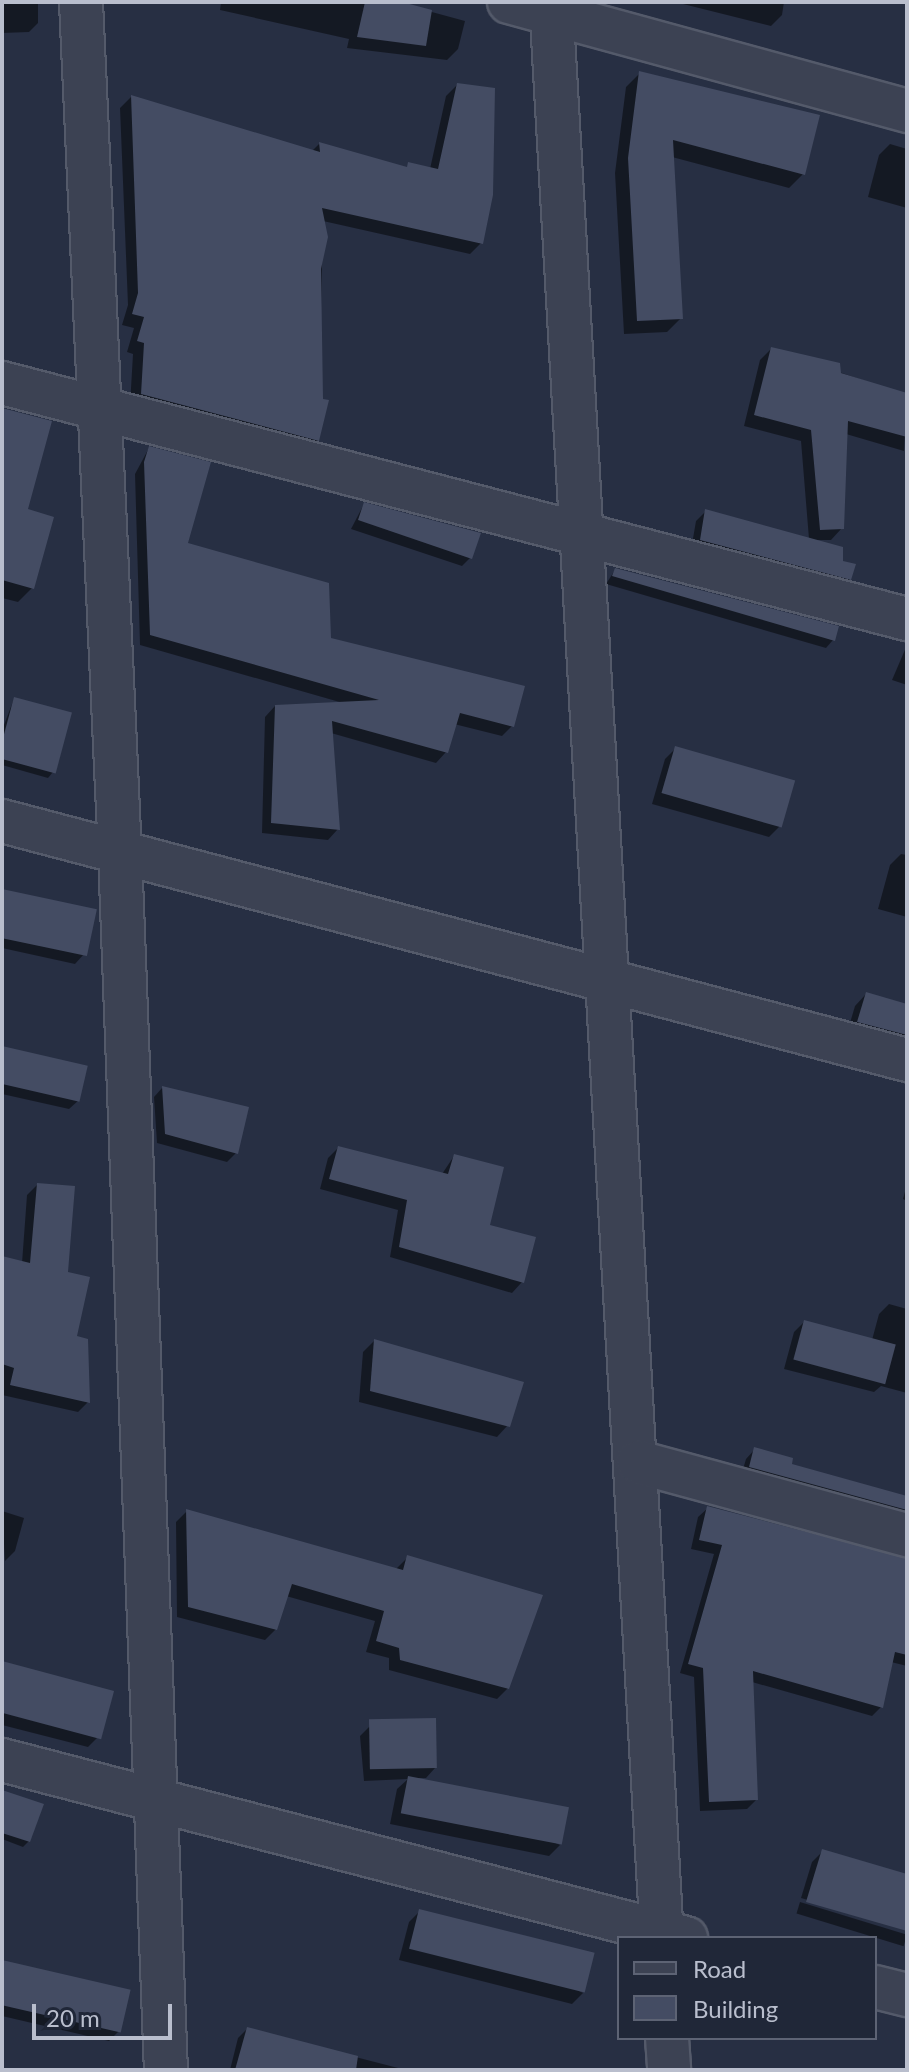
<!DOCTYPE html>
<style>
body{margin:0}
#map{position:relative;width:909px;height:2072px;overflow:hidden;background:#272f43;font-family:Lato,sans-serif}
div>[style]{position:absolute}
.shadow>*{inset:0;background:#0007;transform-origin:0 0}
.building>*{inset:0;background:#444c63;transform-origin:0 0}
.roads{filter:drop-shadow(2px 0 #545a6a) drop-shadow(-2px 0 #545a6a) drop-shadow(0 2px #545a6a) drop-shadow(0 -2px #545a6a)}
.minor>*{height:42px;margin:-21px;padding:0 21px;transform-origin:21px;border-radius:21px;background:#3c4253}
span{translate:-50% -50%;white-space:nowrap;text-align:center;line-height:1.15;-webkit-text-stroke:6px #202738;paint-order:stroke}
.frame{position:absolute;inset:0;border:4px solid #b9becd;pointer-events:none}
.legend{position:absolute;left:617px;top:1936px;width:260px;height:104px;box-sizing:border-box;background:#202738;border:2px solid #5d6374;margin:0;padding:10px 14px;list-style:none;font-size:24px;color:#b9becd}
.legend li{display:flex;align-items:center;gap:16px;height:40px}
.legend b{width:40px;border:2px solid #5d6374}
.scale{position:absolute;left:32px;top:2004px;width:140px;height:36px;box-sizing:border-box;border:4px solid #b9becd;border-top:0;padding-left:10px;font-size:24px;line-height:28px;white-space:nowrap;color:#b9becd;-webkit-text-stroke:6px #202738;paint-order:stroke}
</style>
<div id="map">
<div class="shadow">
<div style="clip-path:polygon(2px 2px,38px 2px,38px 23px,29px 32px,2px 33px)"></div>
<div style="clip-path:polygon(221px 2px,395px 2px,465px 21px,458px 49px,447px 60px,347px 48px,349px 39px,220px 10px)"></div>
<div style="clip-path:polygon(675px 2px,784px 2px,782px 15px,771px 26px)"></div>
<div style="clip-path:polygon(640px 73px,803px 174px,789px 188px,672px 157px,681px 318px,667px 332px,624px 334px,615px 173px,626px 87px)"></div>
<div style="clip-path:polygon(457px 85px,481px 243px,470px 254px,323px 221px,318px 440px,307px 451px,130px 405px,133px 354px,127px 352px,134px 328px,122px 325px,128px 305px,120px 108px,131px 97px,312px 151px,319px 144px,404px 168px,430px 169px,446px 96px)"></div>
<div style="clip-path:polygon(890px 144px,907px 149px,907px 208px,868px 197px,879px 155px)"></div>
<div style="clip-path:polygon(771px 349px,907px 395px,904px 451px,846px 434px,842px 528px,831px 540px,816px 540px,841px 562px,850px 579px,839px 589px,691px 550px,696px 521px,706px 511px,809px 539px,801px 441px,744px 426px,760px 360px)"></div>
<div style="clip-path:polygon(2px 410px,26px 511px,32px 588px,18px 602px,2px 598px)"></div>
<div style="clip-path:polygon(149px 448px,185px 544px,329px 640px,512px 726px,502px 736px,454px 724px,446px 752px,436px 763px,331px 733px,338px 829px,328px 840px,262px 833px,265px 717px,275px 706px,343px 703px,140px 645px,135px 474px)"></div>
<div style="clip-path:polygon(364px 504px,470px 558px,462px 566px,351px 529px)"></div>
<div style="clip-path:polygon(615px 570px,833px 640px,826px 648px,606px 584px)"></div>
<div style="clip-path:polygon(907px 645px,907px 685px,892px 680px)"></div>
<div style="clip-path:polygon(14px 699px,53px 772px,48px 778px,2px 765px,2px 730px)"></div>
<div style="clip-path:polygon(676px 748px,780px 826px,769px 837px,652px 804px,665px 759px)"></div>
<div style="clip-path:polygon(901px 854px,907px 855px,907px 917px,878px 909px,890px 865px)"></div>
<div style="clip-path:polygon(2px 891px,84px 954px,75px 964px,2px 948px)"></div>
<div style="clip-path:polygon(866px 994px,907px 1006px,907px 1053px,847px 1033px,855px 1006px)"></div>
<div style="clip-path:polygon(2px 1048px,79px 1100px,69px 1109px,2px 1094px)"></div>
<div style="clip-path:polygon(162px 1088px,236px 1153px,227px 1162px,157px 1143px,154px 1097px)"></div>
<div style="clip-path:polygon(338px 1148px,442px 1174px,454px 1156px,487px 1226px,522px 1282px,512px 1293px,390px 1257px,398px 1210px,320px 1189px,328px 1158px)"></div>
<div style="clip-path:polygon(907px 1184px,907px 1201px,903px 1199px)"></div>
<div style="clip-path:polygon(37px 1185px,66px 1273px,88px 1402px,78px 1412px,2px 1395px,2px 1258px,22px 1263px,27px 1195px)"></div>
<div style="clip-path:polygon(889px 1304px,907px 1309px,907px 1393px,881px 1386px,874px 1392px,784px 1369px,794px 1332px,804px 1322px,872px 1340px,879px 1314px)"></div>
<div style="clip-path:polygon(374px 1341px,508px 1425px,497px 1437px,359px 1402px,363px 1352px)"></div>
<div style="clip-path:polygon(755px 1449px,789px 1466px,907px 1498px,907px 1523px,741px 1476px,746px 1459px)"></div>
<div style="clip-path:polygon(708px 1508px,907px 1559px,907px 1666px,891px 1662px,881px 1707px,872px 1716px,752px 1682px,756px 1800px,747px 1809px,700px 1811px,694px 1677px,680px 1673px,714px 1554px,691px 1549px,698px 1517px)"></div>
<div style="clip-path:polygon(2px 1511px,24px 1518px,15px 1551px,5px 1561px)"></div>
<div style="clip-path:polygon(187px 1511px,395px 1570px,407px 1558px,508px 1688px,497px 1699px,389px 1670px,389px 1658px,366px 1652px,375px 1621px,286px 1596px,276px 1629px,265px 1640px,177px 1617px,176px 1522px)"></div>
<div style="clip-path:polygon(2px 1663px,99px 1736px,88px 1747px,2px 1725px)"></div>
<div style="clip-path:polygon(370px 1726px,435px 1768px,426px 1778px,416px 1778px,560px 1845px,549px 1856px,390px 1824px,397px 1789px,408px 1779px,364px 1781px,360px 1736px)"></div>
<div style="clip-path:polygon(2px 1794px,29px 1841px,23px 1847px,2px 1839px)"></div>
<div style="clip-path:polygon(823px 1851px,907px 1876px,907px 1929px,801px 1898px,812px 1862px)"></div>
<div style="left:800px;top:1902px;width:112px;height:12px;rotate:17deg"></div>
<div style="clip-path:polygon(420px 1911px,583px 1993px,572px 2004px,399px 1960px,409px 1922px)"></div>
<div style="clip-path:polygon(2px 1962px,119px 2031px,109px 2041px,2px 2016px)"></div>
<div style="clip-path:polygon(247px 2029px,402px 2069px,402px 2070px,230px 2070px,238px 2038px)"></div>
</div>
<div class="building">
<div style="clip-path:polygon(365px 2px,402px 2px,432px 10px,426px 46px,357px 37px)"></div>
<div style="clip-path:polygon(639px 71px,820px 115px,805px 175px,673px 140px,683px 319px,637px 321px,628px 158px)"></div>
<div style="clip-path:polygon(457px 83px,495px 88px,493px 195px,483px 244px,322px 208px,328px 237px,321px 269px,323px 399px,329px 400px,319px 441px,141px 394px,144px 343px,137px 341px,144px 317px,132px 314px,138px 293px,131px 95px,320px 152px,319px 142px,407px 167px,408px 162px,438px 169px)"></div>
<div style="clip-path:polygon(771px 347px,840px 363px,841px 373px,907px 393px,907px 437px,848px 421px,844px 529px,820px 530px,811px 430px,754px 415px)"></div>
<div style="clip-path:polygon(2px 408px,52px 421px,28px 509px,54px 517px,34px 589px,2px 580px)"></div>
<div style="clip-path:polygon(149px 446px,211px 462px,188px 543px,329px 583px,331px 638px,525px 686px,514px 727px,460px 713px,448px 753px,332px 721px,340px 830px,271px 823px,275px 705px,379px 700px,150px 635px,144px 462px)"></div>
<div style="clip-path:polygon(364px 502px,481px 533px,472px 559px,358px 520px)"></div>
<div style="clip-path:polygon(705px 509px,843px 547px,843px 561px,856px 564px,851px 580px,700px 540px)"></div>
<div style="clip-path:polygon(615px 568px,839px 626px,835px 641px,612px 576px)"></div>
<div style="left:14px;top:697px;width:60px;height:63px;rotate:15deg"></div>
<div style="left:675px;top:746px;width:125px;height:49px;rotate:16deg"></div>
<div style="left:2px;top:889px;width:97px;height:48px;rotate:12deg"></div>
<div style="clip-path:polygon(866px 992px,907px 1004px,907px 1035px,857px 1022px)"></div>
<div style="left:2px;top:1046px;width:88px;height:37px;rotate:13deg"></div>
<div style="clip-path:polygon(162px 1086px,249px 1107px,238px 1154px,165px 1134px)"></div>
<div style="clip-path:polygon(338px 1146px,448px 1174px,454px 1154px,504px 1167px,490px 1225px,536px 1237px,524px 1283px,399px 1247px,407px 1200px,329px 1179px)"></div>
<div style="clip-path:polygon(37px 1183px,75px 1186px,68px 1272px,90px 1277px,77px 1336px,88px 1339px,90px 1403px,10px 1385px,14px 1368px,2px 1364px,2px 1256px,30px 1263px)"></div>
<div style="left:804px;top:1320px;width:95px;height:41px;rotate:15deg"></div>
<div style="clip-path:polygon(374px 1339px,524px 1382px,510px 1427px,370px 1391px)"></div>
<div style="clip-path:polygon(754px 1447px,793px 1458px,792px 1464px,907px 1496px,907px 1510px,749px 1467px)"></div>
<div style="clip-path:polygon(707px 1506px,907px 1558px,907px 1655px,895px 1652px,883px 1708px,753px 1671px,758px 1800px,709px 1802px,703px 1668px,688px 1664px,722px 1545px,699px 1540px)"></div>
<div style="clip-path:polygon(186px 1509px,403px 1570px,407px 1555px,543px 1595px,509px 1689px,400px 1660px,399px 1648px,376px 1641px,384px 1611px,292px 1584px,277px 1630px,188px 1607px)"></div>
<div style="left:2px;top:1661px;width:116px;height:50px;rotate:15deg"></div>
<div style="left:436px;top:1718px;width:50px;height:67px;rotate:89deg"></div>
<div style="left:408px;top:1776px;width:164px;height:38px;rotate:11deg"></div>
<div style="clip-path:polygon(2px 1790px,44px 1804px,30px 1842px,2px 1833px)"></div>
<div style="clip-path:polygon(822px 1849px,907px 1874px,907px 1931px,806px 1902px)"></div>
<div style="left:419px;top:1909px;width:181px;height:41px;rotate:14deg"></div>
<div style="left:2px;top:1960px;width:132px;height:44px;rotate:13deg"></div>
<div style="clip-path:polygon(247px 2027px,358px 2056px,356px 2070px,235px 2070px)"></div>
</div>
<div class="roads">
<div class="minor">
<div style="left:81px;top:2px;width:852px;rotate:87.38deg"></div>
<div style="left:120px;top:853px;width:1218px;rotate:87.84deg"></div>
<div style="left:509px;top:2px;width:413px;rotate:15.3deg"></div>
<div style="left:551px;top:2px;width:1939px;rotate:86.72deg"></div>
<div style="left:2px;top:383px;width:935px;rotate:14.62deg"></div>
<div style="left:2px;top:821px;width:936px;rotate:14.79deg"></div>
<div style="left:638px;top:1462px;width:279px;rotate:15.2deg"></div>
<div style="left:2px;top:1760px;width:707px;rotate:14.59deg"></div>
<div style="left:875px;top:1987px;width:33px;rotate:14deg"></div>
<div style="left:667px;top:2038px;width:32px;rotate:86deg"></div>
</div>
</div>
<div class="frame"></div>
<ul class="legend">
<li><b style="height:10px;background:#3c4253"></b>Road</li>
<li><b style="height:22px;background:#444c63"></b>Building</li>
</ul>
<div class="scale">20 m</div>
</div>
